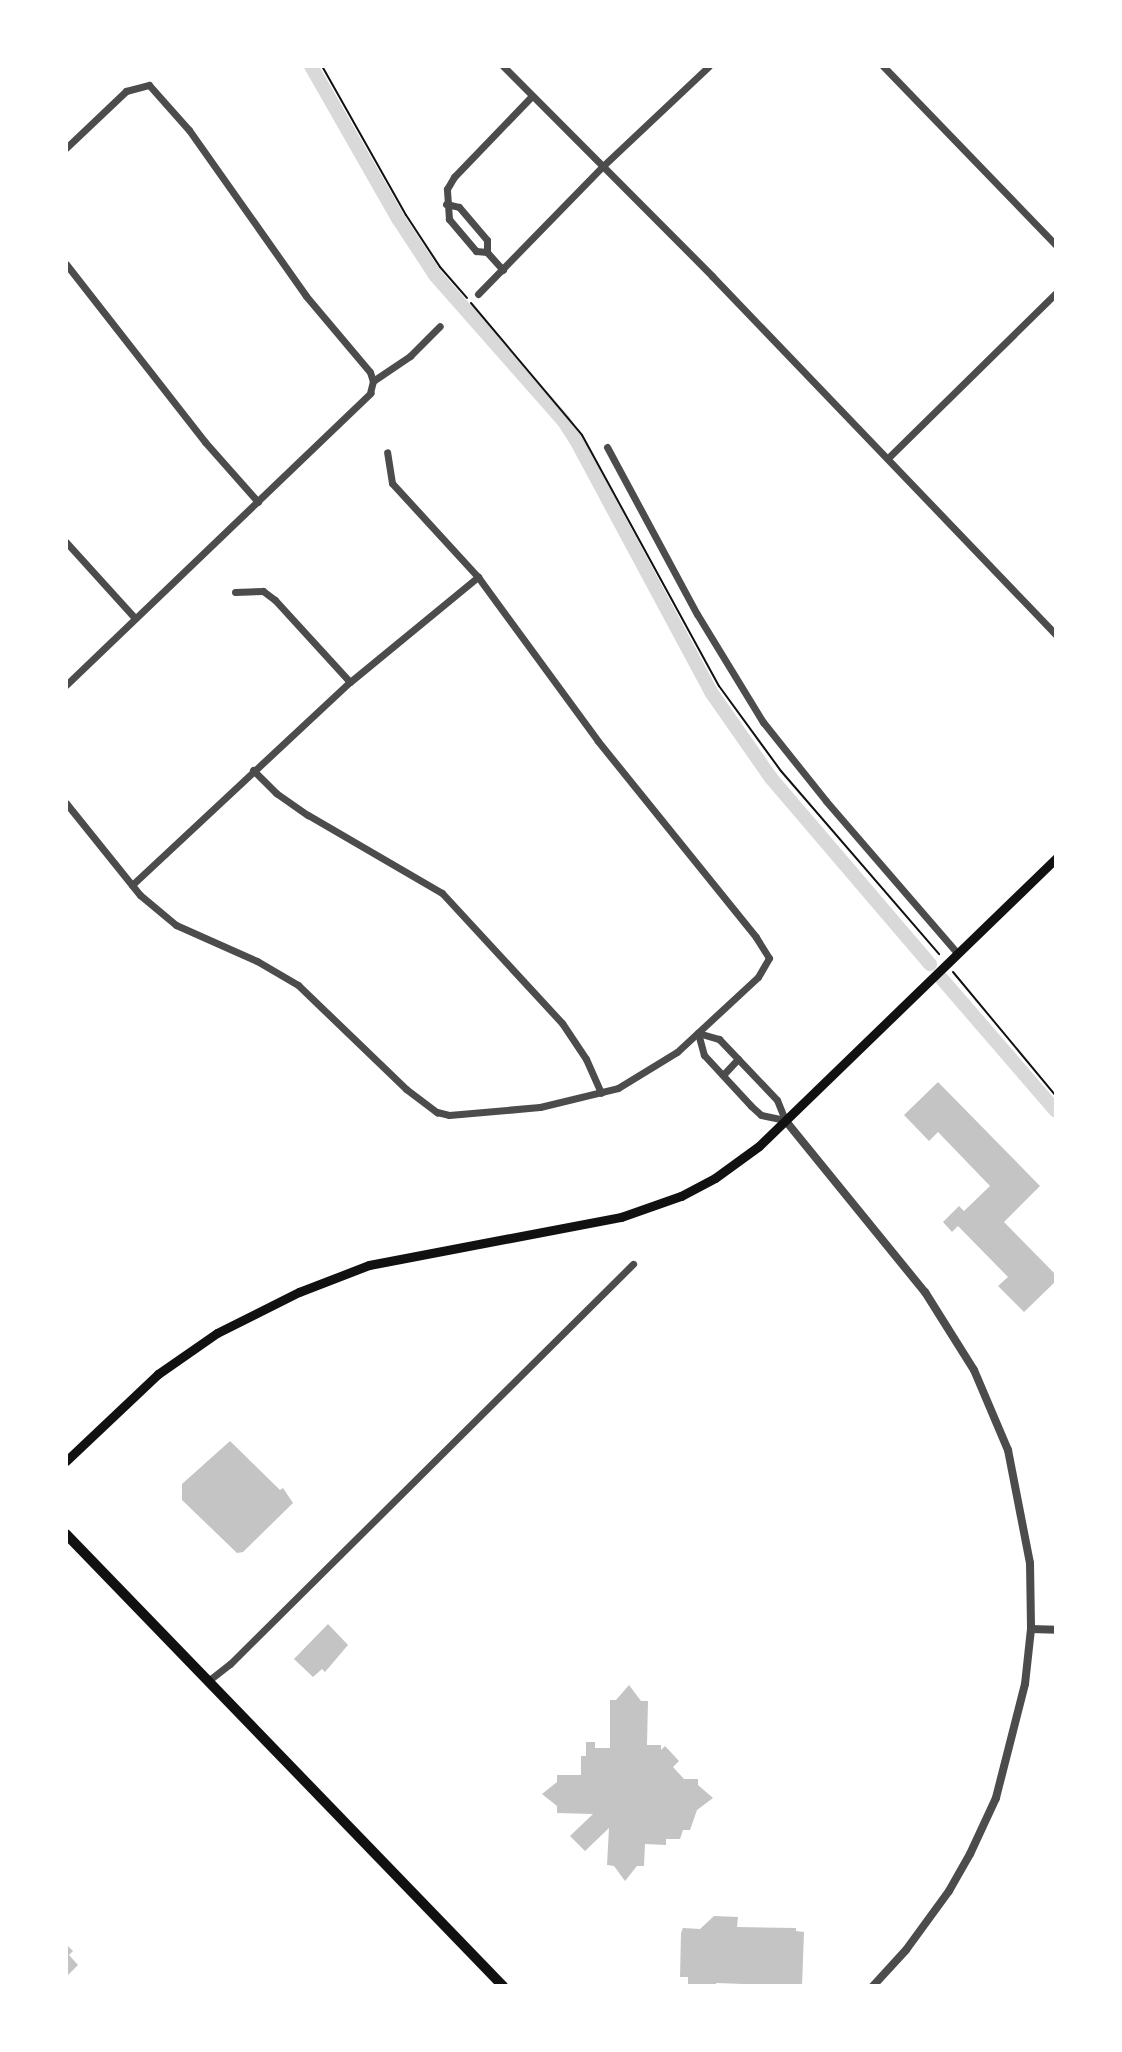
<!DOCTYPE html>
<style>
body{margin:0}
#map{position:relative;width:1122px;height:2052px;overflow:hidden;background:#fff;font-family:"Golos Text",sans-serif}
div>[style]{position:absolute}
.canal>*{height:14px;margin:-7px;padding:0 7px;transform-origin:7px;border-radius:7px;background:#d9d9d9}
.building>*{inset:0;background:#c4c4c4}
.path>*{height:2px;margin:-1px;padding:0 1px;transform-origin:1px;border-radius:1px;background:#111}
.minor>*{height:7px;margin:-3.5px;padding:0 3.5px;transform-origin:3.5px;border-radius:3.5px;background:#4c4c4c}
.tertiary>*{height:8px;margin:-4px;padding:0 4px;transform-origin:4px;border-radius:4px;background:#4c4c4c}
.secondary>*{height:9px;margin:-4.5px;padding:0 4.5px;transform-origin:4.5px;border-radius:4.5px;background:#111}
.primary>*{height:10px;margin:-5px;padding:0 5px;transform-origin:5px;border-radius:5px;background:#111}
span{translate:-50% -50%;white-space:nowrap;text-align:center;line-height:1.15;-webkit-text-stroke:6px #fff;paint-order:stroke}
.frame{position:absolute;inset:0;border:68px solid #fff;pointer-events:none}
</style>
<div id="map">
<div class="canal">
<div style="left:311px;top:66px;width:177px;rotate:60.3deg"></div>
<div style="left:399px;top:220px;width:66px;rotate:56.8deg"></div>
<div style="left:435px;top:275px;width:193px;rotate:48.6deg"></div>
<div style="left:563px;top:420px;width:24px;rotate:57deg"></div>
<div style="left:576px;top:440px;width:286px;rotate:61.8deg"></div>
<div style="left:711px;top:692px;width:105px;rotate:55.1deg"></div>
<div style="left:771px;top:778px;width:245px;rotate:49.5deg"></div>
<div style="left:942px;top:979px;width:174px;rotate:49.2deg"></div>
</div>
<div class="building">
<div style="clip-path:polygon(938px 1082px,1040px 1186px,1004px 1222px,1056px 1275px,1056px 1281px,1024px 1312px,998px 1286px,1008px 1277px,958px 1226px,952px 1232px,943px 1222px,959px 1206px,964px 1211px,990px 1186px,938px 1132px,929px 1141px,904px 1115px)"></div>
<div style="clip-path:polygon(230px 1441px,280px 1490px,283px 1488px,293px 1503px,243px 1552px,237px 1553px,182px 1500px,182px 1484px)"></div>
<div style="clip-path:polygon(328px 1624px,348px 1645px,325px 1672px,322px 1669px,313px 1677px,294px 1659px)"></div>
<div style="clip-path:polygon(629px 1685px,641px 1701px,648px 1701px,647px 1745px,661px 1745px,661px 1750px,665px 1746px,679px 1761px,673px 1767px,684px 1779px,698px 1779px,698px 1785px,713px 1798px,697px 1810px,690px 1830px,683px 1830px,680px 1839px,666px 1839px,666px 1845px,645px 1844px,644px 1866px,637px 1866px,625px 1881px,614px 1866px,607px 1865px,609px 1828px,585px 1851px,570px 1836px,593px 1814px,557px 1813px,557px 1806px,542px 1794px,557px 1782px,557px 1775px,581px 1775px,581px 1756px,586px 1756px,586px 1742px,595px 1742px,595px 1748px,610px 1748px,610px 1700px,616px 1700px)"></div>
<div style="clip-path:polygon(714px 1916px,738px 1917px,737px 1927px,796px 1928px,796px 1931px,804px 1932px,802px 1986px,716px 1983px,716px 1986px,688px 1986px,688px 1977px,680px 1977px,681px 1933px,683px 1928px,700px 1929px)"></div>
<div style="clip-path:polygon(66px 1944px,73px 1951px,69px 1955px,78px 1965px,66px 1977px)"></div>
</div>
<div class="path">
<div style="left:322px;top:66px;width:171px;rotate:60.6deg"></div>
<div style="left:406px;top:215px;width:62px;rotate:56.8deg"></div>
<div style="left:440px;top:267px;width:41px;rotate:48.9deg"></div>
<div style="left:471px;top:303px;width:172px;rotate:49.9deg"></div>
<div style="left:582px;top:435px;width:286px;rotate:61.4deg"></div>
<div style="left:719px;top:686px;width:105px;rotate:53.9deg"></div>
<div style="left:781px;top:771px;width:242px;rotate:49.2deg"></div>
<div style="left:953px;top:972px;width:161px;rotate:50.3deg"></div>
</div>
<div class="minor">
<div style="left:503px;top:66px;width:296px;rotate:45.1deg"></div>
<div style="left:712px;top:276px;width:497px;rotate:46.2deg"></div>
<div style="left:883px;top:66px;width:249px;rotate:46deg"></div>
<div style="left:66px;top:148px;width:83px;rotate:-43.5deg"></div>
<div style="left:126px;top:91px;width:24px;rotate:-15deg"></div>
<div style="left:149px;top:85px;width:60px;rotate:48.4deg"></div>
<div style="left:189px;top:130px;width:203px;rotate:54.8deg"></div>
<div style="left:306px;top:296px;width:99px;rotate:49.9deg"></div>
<div style="left:370px;top:372px;width:9px;rotate:72deg"></div>
<div style="left:446px;top:204px;width:13px;rotate:13deg"></div>
<div style="left:459px;top:207px;width:43px;rotate:49.7deg"></div>
<div style="left:487px;top:240px;width:12px;rotate:90deg"></div>
<div style="left:66px;top:264px;width:226px;rotate:52deg"></div>
<div style="left:205px;top:442px;width:80px;rotate:48.5deg"></div>
<div style="left:503px;top:270px;width:24px;rotate:-132deg"></div>
<div style="left:487px;top:252px;width:11px;rotate:-175deg"></div>
<div style="left:476px;top:251px;width:42px;rotate:-130.2deg"></div>
<div style="left:449px;top:219px;width:30px;rotate:-94deg"></div>
<div style="left:447px;top:189px;width:14px;rotate:-60deg"></div>
<div style="left:454px;top:177px;width:112px;rotate:-46.1deg"></div>
<div style="left:478px;top:294px;width:180px;rotate:-45.7deg"></div>
<div style="left:604px;top:165px;width:144px;rotate:-43.3deg"></div>
<div style="left:607px;top:447px;width:190px;rotate:61.7deg"></div>
<div style="left:697px;top:614px;width:127px;rotate:58.6deg"></div>
<div style="left:763px;top:722px;width:101px;rotate:51.4deg"></div>
<div style="left:826px;top:801px;width:201px;rotate:49.2deg"></div>
<div style="left:888px;top:458px;width:235px;rotate:-44.5deg"></div>
<div style="left:66px;top:542px;width:103px;rotate:47.8deg"></div>
<div style="left:235px;top:592px;width:28px;rotate:-2deg"></div>
<div style="left:263px;top:591px;width:15px;rotate:37deg"></div>
<div style="left:275px;top:600px;width:111px;rotate:47.6deg"></div>
<div style="left:66px;top:685px;width:422px;rotate:-43.8deg"></div>
<div style="left:370px;top:393px;width:12px;rotate:-76deg"></div>
<div style="left:373px;top:381px;width:45px;rotate:-34deg"></div>
<div style="left:410px;top:356px;width:42px;rotate:-45deg"></div>
<div style="left:253px;top:770px;width:33px;rotate:45deg"></div>
<div style="left:276px;top:793px;width:39px;rotate:35deg"></div>
<div style="left:308px;top:815px;width:155px;rotate:30.2deg"></div>
<div style="left:442px;top:893px;width:177px;rotate:47.3deg"></div>
<div style="left:562px;top:1023px;width:43px;rotate:56.3deg"></div>
<div style="left:586px;top:1059px;width:37px;rotate:66deg"></div>
<div style="left:66px;top:803px;width:118px;rotate:51.2deg"></div>
<div style="left:140px;top:895px;width:47px;rotate:39.8deg"></div>
<div style="left:176px;top:925px;width:89px;rotate:24deg"></div>
<div style="left:257px;top:961px;width:48px;rotate:30.3deg"></div>
<div style="left:298px;top:985px;width:150px;rotate:43.9deg"></div>
<div style="left:406px;top:1089px;width:39px;rotate:37deg"></div>
<div style="left:437px;top:1112px;width:12px;rotate:14deg"></div>
<div style="left:449px;top:1115px;width:91px;rotate:-5deg"></div>
<div style="left:540px;top:1107px;width:80px;rotate:-13.7deg"></div>
<div style="left:618px;top:1088px;width:69px;rotate:-31.4deg"></div>
<div style="left:677px;top:1052px;width:110px;rotate:-42.8deg"></div>
<div style="left:758px;top:977px;width:22px;rotate:-60deg"></div>
<div style="left:769px;top:958px;width:25px;rotate:-122deg"></div>
<div style="left:756px;top:937px;width:252px;rotate:-128.9deg"></div>
<div style="left:598px;top:741px;width:203px;rotate:-126.2deg"></div>
<div style="left:478px;top:577px;width:127px;rotate:-132.5deg"></div>
<div style="left:392px;top:483px;width:31px;rotate:-99deg"></div>
<div style="left:132px;top:885px;width:298px;rotate:-43deg"></div>
<div style="left:350px;top:682px;width:166px;rotate:-39.4deg"></div>
<div style="left:698px;top:1033px;width:23px;rotate:75deg"></div>
<div style="left:704px;top:1055px;width:69px;rotate:47.3deg"></div>
<div style="left:751px;top:1106px;width:13px;rotate:42deg"></div>
<div style="left:761px;top:1115px;width:25px;rotate:12deg"></div>
<div style="left:698px;top:1033px;width:22px;rotate:16deg"></div>
<div style="left:719px;top:1039px;width:84px;rotate:46.4deg"></div>
<div style="left:777px;top:1100px;width:22px;rotate:68deg"></div>
<div style="left:723px;top:1075px;width:22px;rotate:-47deg"></div>
<div style="left:208px;top:1681px;width:28px;rotate:-38deg"></div>
<div style="left:230px;top:1664px;width:568px;rotate:-44.79deg"></div>
</div>
<div class="tertiary">
<div style="left:785px;top:1120px;width:222px;rotate:50.9deg"></div>
<div style="left:925px;top:1292px;width:92px;rotate:57.9deg"></div>
<div style="left:974px;top:1370px;width:87px;rotate:67deg"></div>
<div style="left:1008px;top:1450px;width:115px;rotate:79deg"></div>
<div style="left:1030px;top:1563px;width:66px;rotate:89.1deg"></div>
<div style="left:1031px;top:1629px;width:55px;rotate:96.2deg"></div>
<div style="left:1025px;top:1684px;width:118px;rotate:104.3deg"></div>
<div style="left:996px;top:1798px;width:62px;rotate:114.9deg"></div>
<div style="left:970px;top:1854px;width:43px;rotate:119.6deg"></div>
<div style="left:949px;top:1891px;width:73px;rotate:126.1deg"></div>
<div style="left:906px;top:1950px;width:49px;rotate:132.5deg"></div>
<div style="left:1031px;top:1629px;width:25px;rotate:2deg"></div>
</div>
<div class="secondary">
<div style="left:66px;top:1461px;width:127px;rotate:-43.4deg"></div>
<div style="left:158px;top:1374px;width:72px;rotate:-34.8deg"></div>
<div style="left:217px;top:1333px;width:92px;rotate:-26.6deg"></div>
<div style="left:299px;top:1292px;width:75px;rotate:-21.1deg"></div>
<div style="left:369px;top:1265px;width:257px;rotate:-10.8deg"></div>
<div style="left:621px;top:1217px;width:64px;rotate:-19.3deg"></div>
<div style="left:681px;top:1196px;width:38px;rotate:-28deg"></div>
<div style="left:715px;top:1178px;width:54px;rotate:-36deg"></div>
<div style="left:759px;top:1146px;width:414px;rotate:-44.1deg"></div>
</div>
<div class="primary">
<div style="left:66px;top:1534px;width:629px;rotate:45.97deg"></div>
</div>
<div class="frame"></div>
</div>
